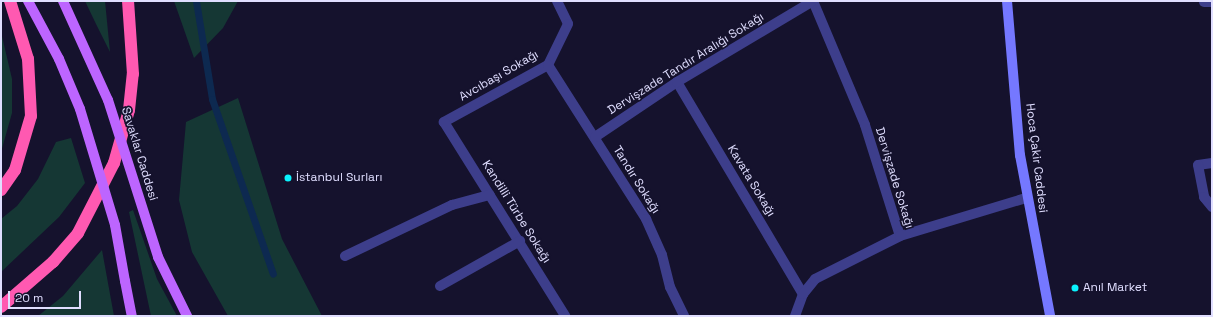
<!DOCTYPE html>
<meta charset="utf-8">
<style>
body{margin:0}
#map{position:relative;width:1213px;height:317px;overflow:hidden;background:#15122d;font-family:"Space Grotesk",sans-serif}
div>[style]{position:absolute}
.green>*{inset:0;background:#153734}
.stream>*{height:7px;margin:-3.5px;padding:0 3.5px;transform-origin:3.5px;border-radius:3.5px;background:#0d2950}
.street>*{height:10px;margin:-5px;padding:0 5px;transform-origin:5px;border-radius:5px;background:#3d3e8b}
.secondary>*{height:10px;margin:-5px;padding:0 5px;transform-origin:5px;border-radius:5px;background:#7578ff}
.primary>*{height:10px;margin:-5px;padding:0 5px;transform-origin:5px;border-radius:5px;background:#bd65ff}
.highway>*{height:12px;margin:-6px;padding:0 6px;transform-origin:6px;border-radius:6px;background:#ff59b1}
.primary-bridge>*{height:10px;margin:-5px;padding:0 5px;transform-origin:5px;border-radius:5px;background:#bd65ff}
.dots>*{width:11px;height:11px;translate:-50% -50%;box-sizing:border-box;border:2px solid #15122d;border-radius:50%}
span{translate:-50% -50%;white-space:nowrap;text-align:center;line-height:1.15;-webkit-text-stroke:3.5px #15122d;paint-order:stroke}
.street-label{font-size:12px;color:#e0deff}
.poi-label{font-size:12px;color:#e0deff}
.left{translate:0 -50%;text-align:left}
.frame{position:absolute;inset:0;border:2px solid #e0deff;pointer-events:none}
.scale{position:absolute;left:8px;top:291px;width:73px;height:18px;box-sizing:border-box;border:2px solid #e0deff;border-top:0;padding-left:5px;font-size:12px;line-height:14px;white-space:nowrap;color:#e0deff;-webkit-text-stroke:3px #15122d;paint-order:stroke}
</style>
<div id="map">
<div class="green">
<div style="clip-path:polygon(85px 1px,105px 1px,110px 52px,96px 24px)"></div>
<div style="clip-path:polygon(174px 1px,238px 1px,223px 28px,194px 58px)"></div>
<div style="clip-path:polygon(1px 32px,12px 79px,12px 113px,1px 152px)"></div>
<div style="clip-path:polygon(238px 98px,282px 239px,322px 316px,228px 316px,192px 252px,179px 200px,186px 122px)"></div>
<div style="clip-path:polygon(71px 138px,85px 183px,59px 217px,1px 272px,1px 219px,17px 206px,38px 179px,56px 142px)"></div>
<div style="clip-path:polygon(133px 210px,157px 279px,177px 316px,151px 316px,129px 212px)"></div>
<div style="clip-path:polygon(102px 250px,114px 316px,38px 316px,63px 296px)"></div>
</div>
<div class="stream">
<div style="left:196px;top:1px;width:99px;rotate:80.7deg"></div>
<div style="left:212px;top:99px;width:185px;rotate:70.8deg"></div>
</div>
<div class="street">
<div style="left:557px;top:1px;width:25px;rotate:64deg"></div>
<div style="left:568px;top:24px;width:46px;rotate:116deg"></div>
<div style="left:548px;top:65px;width:119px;rotate:151.3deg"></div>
<div style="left:444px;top:122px;width:229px;rotate:58deg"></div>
<div style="left:813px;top:1px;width:134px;rotate:67.2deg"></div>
<div style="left:865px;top:125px;width:116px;rotate:72.5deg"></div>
<div style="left:1204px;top:2px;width:8px"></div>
<div style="left:548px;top:65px;width:183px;rotate:57.5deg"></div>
<div style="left:646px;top:219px;width:39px;rotate:66deg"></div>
<div style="left:662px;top:255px;width:33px;rotate:76deg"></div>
<div style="left:670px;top:287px;width:32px;rotate:64deg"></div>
<div style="left:677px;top:82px;width:247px;rotate:59.3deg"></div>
<div style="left:595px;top:137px;width:99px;rotate:-33.9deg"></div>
<div style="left:677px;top:82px;width:158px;rotate:-30.8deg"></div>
<div style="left:1212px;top:163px;width:14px;rotate:172deg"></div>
<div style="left:1198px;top:165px;width:33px;rotate:79deg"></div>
<div style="left:1204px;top:197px;width:13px;rotate:51deg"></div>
<div style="left:345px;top:256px;width:119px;rotate:-25.5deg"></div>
<div style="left:452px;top:205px;width:39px;rotate:-15deg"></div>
<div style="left:440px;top:286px;width:92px;rotate:-29.4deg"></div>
<div style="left:795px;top:316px;width:23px;rotate:-70deg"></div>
<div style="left:803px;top:294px;width:19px;rotate:-51deg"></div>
<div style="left:815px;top:279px;width:95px;rotate:-26.8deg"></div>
<div style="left:900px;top:236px;width:132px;rotate:-16.8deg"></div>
</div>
<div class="secondary">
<div style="left:1007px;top:1px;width:155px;rotate:85.2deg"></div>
<div style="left:1020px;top:155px;width:164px;rotate:79.4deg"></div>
</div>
<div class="primary">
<div style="left:28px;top:1px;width:66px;rotate:61.9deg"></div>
<div style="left:59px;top:59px;width:54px;rotate:67.2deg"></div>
<div style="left:63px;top:1px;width:109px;rotate:65.6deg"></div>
<div style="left:158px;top:257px;width:66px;rotate:63.8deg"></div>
<div style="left:125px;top:281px;width:36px;rotate:79deg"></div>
</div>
<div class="highway">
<div style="left:1px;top:190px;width:24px;rotate:-55deg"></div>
<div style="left:15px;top:170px;width:56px;rotate:-73.5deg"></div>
<div style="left:31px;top:116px;width:57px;rotate:-93deg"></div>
<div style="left:28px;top:59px;width:61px;rotate:-107.2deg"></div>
<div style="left:1px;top:307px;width:69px;rotate:-40.9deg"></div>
<div style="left:53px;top:262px;width:38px;rotate:-49deg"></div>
<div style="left:78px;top:233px;width:79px;rotate:-62.8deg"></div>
<div style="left:114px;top:163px;width:55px;rotate:-74.2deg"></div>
<div style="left:129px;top:110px;width:36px;rotate:-84deg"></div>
<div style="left:133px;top:74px;width:73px;rotate:-93.9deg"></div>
</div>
<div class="primary-bridge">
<div style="left:108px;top:100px;width:165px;rotate:72.3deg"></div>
<div style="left:80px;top:109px;width:121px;rotate:73.2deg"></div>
<div style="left:115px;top:225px;width:57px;rotate:79.9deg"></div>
</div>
<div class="dots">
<div style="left:288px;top:178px;background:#0af3fe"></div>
<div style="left:1075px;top:288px;background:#0af3fe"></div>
</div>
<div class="street-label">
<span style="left:686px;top:64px;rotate:-32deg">Dervişzade Tandır Aralığı Sokağı</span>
<span style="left:499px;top:76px;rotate:-30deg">Avcıbaşı Sokağı</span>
<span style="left:139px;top:154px;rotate:73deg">Savaklar Caddesi</span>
<span style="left:1036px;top:158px;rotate:83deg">Hoca Çakir Caddesi</span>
<span style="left:894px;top:178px;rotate:73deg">Dervişzade Sokağı</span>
<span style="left:636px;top:180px;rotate:58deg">Tandır Sokağı</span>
<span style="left:751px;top:181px;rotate:59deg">Kavata Sokağı</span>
<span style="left:516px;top:212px;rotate:58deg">Kandilli Türbe Sokağı</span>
</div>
<div class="poi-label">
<span class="left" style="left:296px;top:178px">İstanbul Surları</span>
<span class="left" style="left:1083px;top:288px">Anıl Market</span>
</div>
<div class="frame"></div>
<div class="scale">20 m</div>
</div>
